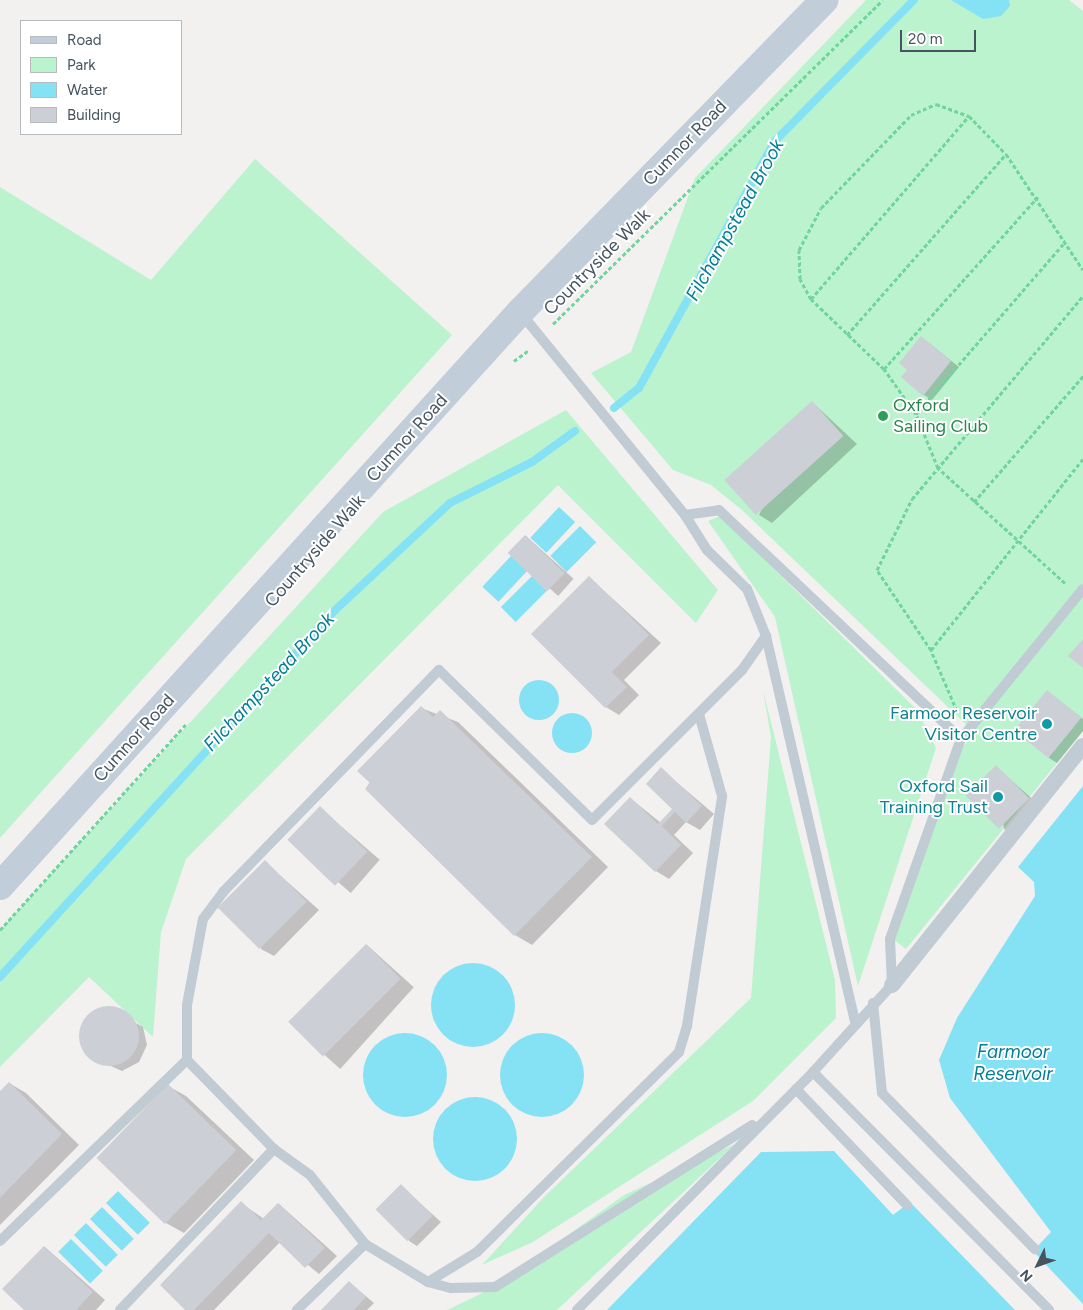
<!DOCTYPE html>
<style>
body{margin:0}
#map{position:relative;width:1083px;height:1310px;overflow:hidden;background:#f3f0f0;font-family:Figtree,sans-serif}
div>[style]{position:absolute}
.green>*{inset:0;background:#bbf3cf}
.water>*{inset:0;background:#85e1f4;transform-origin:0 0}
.round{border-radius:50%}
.shadow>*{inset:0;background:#0003;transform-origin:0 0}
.stream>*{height:8px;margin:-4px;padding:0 4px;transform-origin:4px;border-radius:4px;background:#85e1f4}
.building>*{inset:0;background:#cccfd5;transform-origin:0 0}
.path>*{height:3px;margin-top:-1.5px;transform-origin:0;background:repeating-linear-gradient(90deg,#70d49f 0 4px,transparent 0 6.5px)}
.service>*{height:10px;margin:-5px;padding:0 5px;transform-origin:5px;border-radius:5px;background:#c0cbd3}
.pedestrian>*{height:16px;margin:-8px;padding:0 8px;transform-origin:8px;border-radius:8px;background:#c0cbd3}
.secondary>*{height:28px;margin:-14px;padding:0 14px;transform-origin:14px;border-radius:14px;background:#c1ceda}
.dots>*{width:14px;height:14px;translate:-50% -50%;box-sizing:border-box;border:2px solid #fff;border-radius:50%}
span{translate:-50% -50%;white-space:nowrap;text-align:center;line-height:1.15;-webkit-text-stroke:4px #fff;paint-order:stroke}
.street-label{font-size:18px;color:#46545f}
.leisure-label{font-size:18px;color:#27864d}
.left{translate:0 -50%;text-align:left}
.culture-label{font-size:18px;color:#0d838f}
.right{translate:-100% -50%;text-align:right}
.water-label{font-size:19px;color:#037e97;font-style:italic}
.legend{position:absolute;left:20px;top:20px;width:162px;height:115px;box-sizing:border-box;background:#fff;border:1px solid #b5bbbf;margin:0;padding:6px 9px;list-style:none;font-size:15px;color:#46545f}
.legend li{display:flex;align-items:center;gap:10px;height:25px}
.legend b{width:25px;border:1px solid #b5bbbf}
.north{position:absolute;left:1013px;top:1240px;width:50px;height:50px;-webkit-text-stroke:4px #fff;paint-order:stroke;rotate:228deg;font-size:14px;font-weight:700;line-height:20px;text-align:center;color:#46545f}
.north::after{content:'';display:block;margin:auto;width:18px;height:22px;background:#46545f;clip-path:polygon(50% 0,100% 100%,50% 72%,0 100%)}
.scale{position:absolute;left:900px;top:30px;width:76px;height:22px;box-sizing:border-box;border:2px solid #46545f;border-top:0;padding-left:6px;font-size:15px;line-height:18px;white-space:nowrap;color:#46545f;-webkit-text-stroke:4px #fff;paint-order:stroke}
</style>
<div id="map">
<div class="green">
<div style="clip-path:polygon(866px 0,1069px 0,1083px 11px,1083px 731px,906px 949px,894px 940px,963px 747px,974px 732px,742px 510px,711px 485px,673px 470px,591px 373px,631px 352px,695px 178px)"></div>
<div style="clip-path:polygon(255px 159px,452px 335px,0 838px,0 187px,151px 280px)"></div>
<div style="clip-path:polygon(566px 410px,718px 590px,696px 623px,558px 485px,186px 859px,161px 932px,153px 1037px,89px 977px,0 1067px,0 930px,383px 512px)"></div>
<div style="clip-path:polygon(720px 516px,917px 710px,936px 748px,858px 986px,775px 617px,708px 521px)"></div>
<div style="clip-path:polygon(763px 690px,835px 980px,836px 1018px,753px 1101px,533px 1242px,482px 1265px,544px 1197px,751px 998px,771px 737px)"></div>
<div style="clip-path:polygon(735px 1144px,557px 1310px,447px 1310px,495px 1287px,624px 1195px)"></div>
</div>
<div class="water">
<div style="clip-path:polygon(951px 0,1009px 0,1010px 6px,1001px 16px,983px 19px)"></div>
<div style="left:559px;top:507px;width:22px;height:42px;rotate:43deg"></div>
<div style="left:580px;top:526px;width:23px;height:42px;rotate:45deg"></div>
<div style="left:511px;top:556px;width:22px;height:42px;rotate:43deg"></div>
<div style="left:532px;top:576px;width:21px;height:44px;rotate:45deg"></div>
<div class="round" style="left:519px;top:680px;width:40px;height:40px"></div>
<div class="round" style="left:552px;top:713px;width:40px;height:40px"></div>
<div style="clip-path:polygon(1083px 786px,1083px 1304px,1033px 1251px,1051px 1232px,950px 1098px,939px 1060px,957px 1018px,1035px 896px,1034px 882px,1018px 867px)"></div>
<div class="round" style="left:431px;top:963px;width:84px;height:84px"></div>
<div class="round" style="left:363px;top:1033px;width:84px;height:84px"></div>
<div class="round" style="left:500px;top:1033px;width:84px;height:84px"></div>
<div class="round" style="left:433px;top:1097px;width:84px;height:84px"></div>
<div style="clip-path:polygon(834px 1151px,893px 1215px,910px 1202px,1015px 1310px,607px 1310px,761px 1152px)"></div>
<div style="left:118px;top:1191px;width:45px;height:17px;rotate:45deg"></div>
<div style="left:102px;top:1207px;width:45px;height:17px;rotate:45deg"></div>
<div style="left:86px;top:1223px;width:45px;height:17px;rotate:45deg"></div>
<div style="left:71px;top:1239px;width:45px;height:18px;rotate:45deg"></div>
</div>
<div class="shadow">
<div style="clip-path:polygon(929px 343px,959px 367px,932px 400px,924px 395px)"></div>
<div style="clip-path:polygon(812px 402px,857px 444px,772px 523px,759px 515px)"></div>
<div style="left:526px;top:536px;width:64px;height:23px;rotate:42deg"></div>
<div style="clip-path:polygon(589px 577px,661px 643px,624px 680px,639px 695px,619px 715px,606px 707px)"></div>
<div style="clip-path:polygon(1047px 691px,1083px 719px,1083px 731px,1057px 763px,1049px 758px)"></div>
<div style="clip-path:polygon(421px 708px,458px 722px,608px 867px,532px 945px,515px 935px,366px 788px)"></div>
<div style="clip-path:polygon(996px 767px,1037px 803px,1012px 834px,1004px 829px)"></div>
<div style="clip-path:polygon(661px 769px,714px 814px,700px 830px,686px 822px,674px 835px,693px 853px,669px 879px,656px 871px,630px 798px,661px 823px,674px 809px)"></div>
<div style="left:320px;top:808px;width:79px;height:44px;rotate:41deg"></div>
<div style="clip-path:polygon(265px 862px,319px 910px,274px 956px,261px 949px)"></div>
<div style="left:367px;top:945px;width:63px;height:110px;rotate:42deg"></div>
<div style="clip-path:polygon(109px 1008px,143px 1027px,147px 1045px,139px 1062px,122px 1071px,86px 1055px,80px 1037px,92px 1013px)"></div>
<div style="clip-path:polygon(9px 1083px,26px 1093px,79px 1145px,0 1225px,0 1092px)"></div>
<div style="clip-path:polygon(168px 1086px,186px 1096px,254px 1160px,184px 1233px,166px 1223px)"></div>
<div style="clip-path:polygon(401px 1186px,441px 1222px,417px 1246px,409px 1241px)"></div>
<div style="clip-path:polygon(241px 1203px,264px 1219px,279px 1204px,337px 1256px,319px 1274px,280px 1242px,214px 1310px,187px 1310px)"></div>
<div style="clip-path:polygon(45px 1247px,105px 1300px,96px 1310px,26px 1310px)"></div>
<div style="clip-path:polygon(349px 1282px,374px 1303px,367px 1310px,323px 1310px)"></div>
</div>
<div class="stream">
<div style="left:614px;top:408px;width:32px;rotate:-39deg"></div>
<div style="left:639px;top:388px;width:281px;rotate:-61.2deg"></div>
<div style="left:774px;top:142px;width:199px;rotate:-45.4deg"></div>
<div style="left:0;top:977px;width:493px;rotate:-47.6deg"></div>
<div style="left:332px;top:613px;width:161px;rotate:-43deg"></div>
<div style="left:450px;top:503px;width:92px;rotate:-26.6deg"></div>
<div style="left:532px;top:462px;width:53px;rotate:-35.8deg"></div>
</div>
<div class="building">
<div style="clip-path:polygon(921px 336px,951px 361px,923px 396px,901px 377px,907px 370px,899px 363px)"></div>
<div style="left:812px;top:401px;width:47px;height:118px;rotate:48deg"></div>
<div style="left:525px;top:535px;width:55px;height:25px;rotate:44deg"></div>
<div style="clip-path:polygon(589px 576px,649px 635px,612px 672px,627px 687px,605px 708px,531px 634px)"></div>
<div style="clip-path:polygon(1083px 639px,1083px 668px,1068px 656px)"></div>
<div style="left:1047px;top:690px;width:44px;height:52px;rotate:39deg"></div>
<div style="clip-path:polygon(421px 706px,433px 717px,440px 710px,592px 857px,514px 936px,365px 789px,370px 783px,357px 771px)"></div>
<div style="left:996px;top:765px;width:47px;height:43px;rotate:45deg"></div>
<div style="clip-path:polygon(661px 767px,702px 806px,686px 823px,675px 812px,662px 826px,681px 845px,655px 872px,604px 824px,630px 797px,658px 824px,672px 809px,646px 784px)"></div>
<div style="left:320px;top:806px;width:66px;height:47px;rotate:44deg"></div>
<div style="left:265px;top:860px;width:59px;height:67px;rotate:45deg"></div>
<div style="left:366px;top:944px;width:49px;height:110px;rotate:45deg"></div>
<div class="round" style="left:79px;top:1006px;width:60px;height:60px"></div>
<div style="clip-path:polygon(9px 1082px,62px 1134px,0 1198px,0 1091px)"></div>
<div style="left:168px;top:1084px;width:95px;height:103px;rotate:44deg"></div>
<div style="left:401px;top:1184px;width:45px;height:36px;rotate:45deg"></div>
<div style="clip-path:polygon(241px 1201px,261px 1220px,278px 1203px,325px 1248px,305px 1268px,269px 1233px,194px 1310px,185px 1310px,160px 1285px)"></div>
<div style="clip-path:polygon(44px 1246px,93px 1292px,76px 1310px,24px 1310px,2px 1289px)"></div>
<div style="clip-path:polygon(349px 1281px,366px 1297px,354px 1310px,321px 1310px)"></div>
</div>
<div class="path">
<div style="left:811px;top:299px;width:242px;rotate:-49.2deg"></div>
<div style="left:553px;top:324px;width:462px;rotate:-44.5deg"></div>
<div style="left:847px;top:335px;width:241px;rotate:-48.7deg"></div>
<div style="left:514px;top:361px;width:19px;rotate:-36deg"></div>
<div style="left:884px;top:369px;width:231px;rotate:-48.2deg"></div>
<div style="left:916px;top:414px;width:226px;rotate:-49.1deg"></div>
<div style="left:974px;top:502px;width:167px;rotate:-49.1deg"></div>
<div style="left:1065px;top:583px;width:171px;rotate:-137.8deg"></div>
<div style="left:938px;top:468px;width:58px;rotate:-112.2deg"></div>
<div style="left:916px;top:414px;width:55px;rotate:-125.4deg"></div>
<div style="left:884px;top:369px;width:101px;rotate:-136.2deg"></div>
<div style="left:811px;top:299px;width:23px;rotate:-119deg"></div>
<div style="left:800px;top:279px;width:29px;rotate:-92deg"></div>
<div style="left:799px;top:250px;width:47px;rotate:-62.4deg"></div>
<div style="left:821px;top:208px;width:129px;rotate:-45.9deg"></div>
<div style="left:911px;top:115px;width:27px;rotate:-24deg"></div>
<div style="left:936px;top:104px;width:35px;rotate:20deg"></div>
<div style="left:969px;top:116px;width:53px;rotate:45.8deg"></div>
<div style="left:1006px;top:154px;width:139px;rotate:56.4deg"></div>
<div style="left:931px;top:650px;width:244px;rotate:-51.5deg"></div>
<div style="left:957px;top:711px;width:66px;rotate:-113.1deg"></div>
<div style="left:931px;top:650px;width:97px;rotate:-124deg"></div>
<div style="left:877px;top:570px;width:79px;rotate:-63.8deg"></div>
<div style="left:912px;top:499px;width:265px;rotate:-49.9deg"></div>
<div style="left:0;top:930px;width:279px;rotate:-47.9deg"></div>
</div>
<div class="service">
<div style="left:685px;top:515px;width:34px;rotate:-8deg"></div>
<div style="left:719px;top:510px;width:333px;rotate:43.4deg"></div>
<div style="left:766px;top:636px;width:395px;rotate:77deg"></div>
<div style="left:873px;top:1003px;width:90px;rotate:84.3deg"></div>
<div style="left:882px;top:1093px;width:219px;rotate:45.6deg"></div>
<div style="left:187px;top:1060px;width:55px;rotate:-90deg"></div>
<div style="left:187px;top:1005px;width:87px;rotate:-79.5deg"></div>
<div style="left:203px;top:919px;width:34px;rotate:-53deg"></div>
<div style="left:223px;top:892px;width:310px;rotate:-45.8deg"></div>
<div style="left:439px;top:670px;width:214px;rotate:44.4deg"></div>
<div style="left:592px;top:820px;width:212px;rotate:-45deg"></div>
<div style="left:742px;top:670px;width:42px;rotate:-54.8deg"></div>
<div style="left:766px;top:636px;width:51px;rotate:-112deg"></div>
<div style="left:747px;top:589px;width:56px;rotate:-135.7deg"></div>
<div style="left:707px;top:550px;width:41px;rotate:-122.2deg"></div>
<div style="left:685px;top:515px;width:260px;rotate:-129.1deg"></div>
<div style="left:813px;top:1072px;width:335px;rotate:45.2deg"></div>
<div style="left:796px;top:1089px;width:161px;rotate:46.3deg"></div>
<div style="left:0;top:1241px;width:260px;rotate:-44.1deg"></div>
<div style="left:187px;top:1060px;width:124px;rotate:45.7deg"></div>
<div style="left:274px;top:1149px;width:44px;rotate:35.8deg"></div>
<div style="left:310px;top:1175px;width:88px;rotate:51.4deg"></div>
<div style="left:365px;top:1244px;width:95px;rotate:135.9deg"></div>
<div style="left:365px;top:1244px;width:74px;rotate:31.1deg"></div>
<div style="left:428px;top:1282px;width:57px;rotate:-31.5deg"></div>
<div style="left:477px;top:1252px;width:284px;rotate:-44.7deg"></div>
<div style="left:679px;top:1052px;width:27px;rotate:-73deg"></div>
<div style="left:687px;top:1026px;width:233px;rotate:-81.3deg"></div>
<div style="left:722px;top:796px;width:85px;rotate:-105.7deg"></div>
<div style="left:428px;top:1282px;width:24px;rotate:15deg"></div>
<div style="left:451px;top:1288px;width:44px;rotate:-1.3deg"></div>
<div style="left:495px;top:1287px;width:304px;rotate:-32.2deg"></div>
<div style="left:120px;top:1310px;width:223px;rotate:-46.3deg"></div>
<div style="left:577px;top:1310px;width:335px;rotate:-45.2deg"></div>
<div style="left:813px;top:1072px;width:118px;rotate:-47.8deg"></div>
<div style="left:892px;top:985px;width:46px;rotate:-92.5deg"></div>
<div style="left:890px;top:939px;width:212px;rotate:-70.5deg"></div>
<div style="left:961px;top:739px;width:193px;rotate:-50.9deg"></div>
</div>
<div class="pedestrian">
<div style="left:892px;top:985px;width:306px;rotate:-51.4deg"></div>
</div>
<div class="secondary">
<div style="left:0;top:886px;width:775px;rotate:-47.83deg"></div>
<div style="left:520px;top:312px;width:436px;rotate:-45.7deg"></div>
</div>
<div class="dots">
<div style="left:883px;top:416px;background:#2e9e5b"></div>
<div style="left:1047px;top:724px;background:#0f9aa8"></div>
<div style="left:998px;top:797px;background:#0f9aa8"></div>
</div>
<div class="street-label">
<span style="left:685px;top:143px;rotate:-46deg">Cumnor Road</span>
<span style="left:597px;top:262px;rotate:-45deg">Countryside Walk</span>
<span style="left:407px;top:438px;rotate:-48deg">Cumnor Road</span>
<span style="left:315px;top:551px;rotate:-49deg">Countryside Walk</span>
<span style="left:134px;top:738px;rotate:-48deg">Cumnor Road</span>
</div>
<div class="leisure-label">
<span class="left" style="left:893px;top:416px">Oxford<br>Sailing Club</span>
</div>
<div class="culture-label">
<span class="right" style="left:1037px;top:724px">Farmoor Reservoir<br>Visitor Centre</span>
<span class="right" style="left:988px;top:797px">Oxford Sail<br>Training Trust</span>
</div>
<div class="water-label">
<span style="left:735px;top:220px;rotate:-61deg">Filchampstead Brook</span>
<span style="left:269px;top:682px;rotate:-47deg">Filchampstead Brook</span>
<span style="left:1013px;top:1063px">Farmoor<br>Reservoir</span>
</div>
<ul class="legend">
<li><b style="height:6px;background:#c1ceda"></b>Road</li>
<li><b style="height:14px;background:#bbf3cf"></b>Park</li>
<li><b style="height:14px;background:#85e1f4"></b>Water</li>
<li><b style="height:14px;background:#cccfd5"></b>Building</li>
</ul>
<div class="north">N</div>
<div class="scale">20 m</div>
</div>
